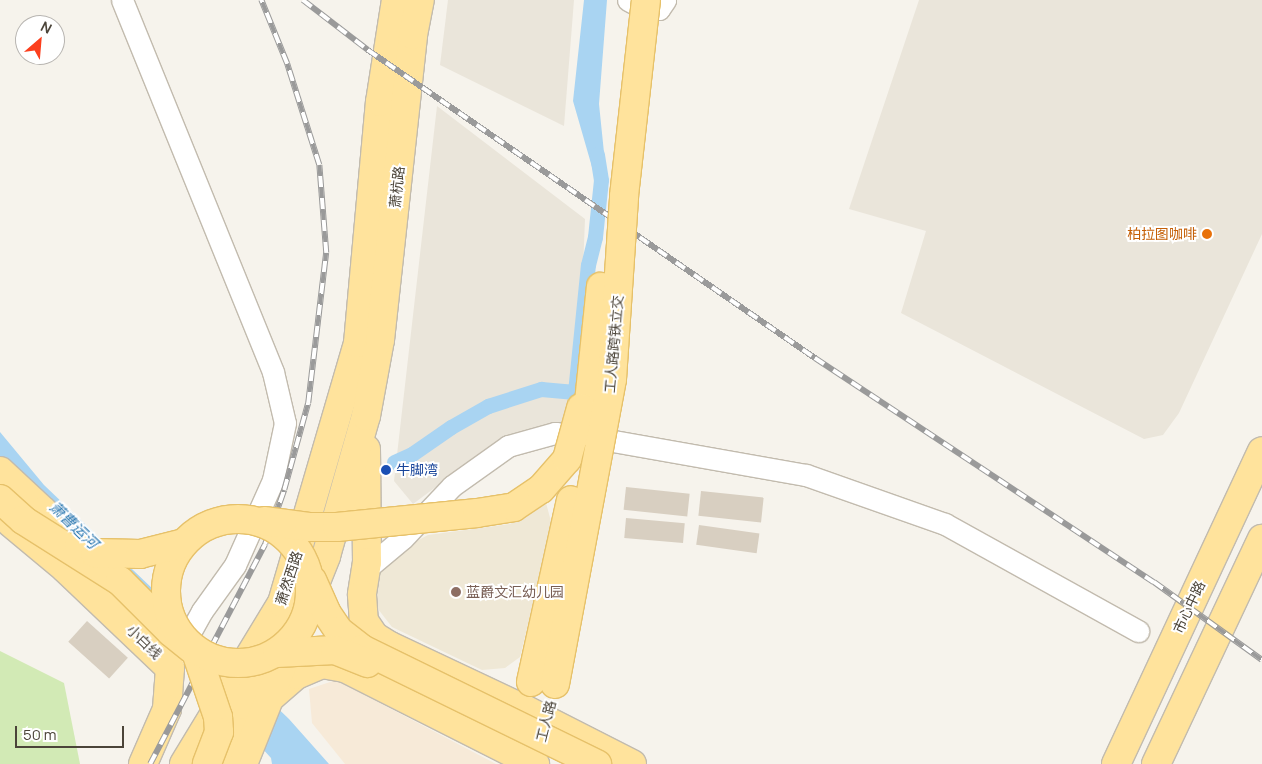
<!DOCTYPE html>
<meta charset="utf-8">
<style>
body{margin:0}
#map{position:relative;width:1262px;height:764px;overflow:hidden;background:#f6f3ec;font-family:Manrope,"Noto Sans SC",sans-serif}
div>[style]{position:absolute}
.residential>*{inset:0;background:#eae5da}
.commercial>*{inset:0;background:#f7ead8}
.education>*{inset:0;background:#efe8d6}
.green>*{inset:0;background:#d2eab5}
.water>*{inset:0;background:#a9d4f2}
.canal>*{height:15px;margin:-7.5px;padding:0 7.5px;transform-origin:7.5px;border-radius:7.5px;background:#a9d4f2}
.building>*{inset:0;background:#d8cfc1;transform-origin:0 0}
.roads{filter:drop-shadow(1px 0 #c2bbae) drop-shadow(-1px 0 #c2bbae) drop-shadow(0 1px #c2bbae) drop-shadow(0 -1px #c2bbae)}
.minor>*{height:21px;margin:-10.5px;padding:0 10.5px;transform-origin:10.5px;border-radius:10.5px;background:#fff}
.major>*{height:28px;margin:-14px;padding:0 14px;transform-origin:14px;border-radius:14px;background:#ffe39c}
.rail>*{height:5.5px;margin-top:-2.75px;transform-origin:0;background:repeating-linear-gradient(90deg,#fff 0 11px,#9a9a9a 0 22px);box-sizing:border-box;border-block:1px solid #9a9a9a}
.bridges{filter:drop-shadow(1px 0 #e6c16a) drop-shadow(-1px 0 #e6c16a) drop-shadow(0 1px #e6c16a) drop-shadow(0 -1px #e6c16a)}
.major-bridge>*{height:28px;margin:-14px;padding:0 14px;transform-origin:14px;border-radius:14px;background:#ffe39c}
.major-bridge>.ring{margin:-14px;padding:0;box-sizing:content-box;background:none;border:28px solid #ffe39c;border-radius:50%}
.dots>*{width:14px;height:14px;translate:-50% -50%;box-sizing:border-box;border:2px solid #fff;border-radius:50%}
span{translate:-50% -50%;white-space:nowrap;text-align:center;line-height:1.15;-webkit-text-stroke:4px #fff;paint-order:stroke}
.street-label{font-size:14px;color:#4b4439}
.food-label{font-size:14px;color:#c56008}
.right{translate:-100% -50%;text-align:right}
.transit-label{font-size:14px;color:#164399}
.left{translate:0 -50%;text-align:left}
.education-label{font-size:14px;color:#785e54}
.water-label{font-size:15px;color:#2e7ab2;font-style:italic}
.north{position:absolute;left:15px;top:15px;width:50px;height:50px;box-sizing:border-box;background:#fff;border:1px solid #b7b4b0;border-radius:50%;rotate:27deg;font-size:14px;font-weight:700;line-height:20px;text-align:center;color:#4b4439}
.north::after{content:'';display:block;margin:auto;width:18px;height:22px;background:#fc3f1d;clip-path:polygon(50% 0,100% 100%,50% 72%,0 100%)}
.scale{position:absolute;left:15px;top:726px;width:109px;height:22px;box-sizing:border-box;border:2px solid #4b4439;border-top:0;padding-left:6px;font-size:15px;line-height:18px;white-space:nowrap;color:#4b4439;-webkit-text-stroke:4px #fff;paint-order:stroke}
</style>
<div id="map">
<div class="residential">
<div style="clip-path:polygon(448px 0,574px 0,564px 126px,440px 65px)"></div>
<div style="clip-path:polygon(919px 0,1262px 0,1262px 234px,1179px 413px,1163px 435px,1144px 439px,901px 313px,926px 231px,849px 209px)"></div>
<div style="clip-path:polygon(437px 106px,585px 219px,579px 370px,562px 426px,500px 439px,413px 504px,394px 481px)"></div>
</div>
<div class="commercial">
<div style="clip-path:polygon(336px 680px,496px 764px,345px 764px,312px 723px,309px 689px)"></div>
</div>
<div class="education">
<div style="clip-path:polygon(546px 503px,552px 525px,520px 657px,505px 668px,482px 670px,392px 627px,378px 609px,376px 576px,402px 549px,428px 535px,510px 524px)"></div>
</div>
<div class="green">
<div style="clip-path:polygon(0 651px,64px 683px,80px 764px,0 764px)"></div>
</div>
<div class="water">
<div style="clip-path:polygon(584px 0,607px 0,599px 104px,606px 172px,594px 174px,573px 101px)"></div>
<div style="clip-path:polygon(0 432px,44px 485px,289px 719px,329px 764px,272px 764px,271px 758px,0 461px)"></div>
</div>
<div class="canal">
<div style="left:394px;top:462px;width:20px;rotate:-24deg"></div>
<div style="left:412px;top:454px;width:47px;rotate:-34.7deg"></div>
<div style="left:451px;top:427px;width:43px;rotate:-29.6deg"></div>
<div style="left:488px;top:406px;width:56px;rotate:-17.8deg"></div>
<div style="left:541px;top:389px;width:34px;rotate:5deg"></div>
<div style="left:575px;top:392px;width:128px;rotate:-84.2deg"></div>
<div style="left:588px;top:265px;width:29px;rotate:-76deg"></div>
<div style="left:595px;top:237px;width:57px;rotate:-84deg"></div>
<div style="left:601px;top:180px;width:26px;rotate:-99deg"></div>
</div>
<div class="building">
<div style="left:626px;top:487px;width:64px;height:23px;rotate:6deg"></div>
<div style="left:701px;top:491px;width:63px;height:25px;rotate:6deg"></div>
<div style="left:626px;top:518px;width:59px;height:20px;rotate:5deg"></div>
<div style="left:699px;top:525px;width:61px;height:20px;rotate:8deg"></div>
<div style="left:87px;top:621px;width:55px;height:28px;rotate:42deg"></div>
</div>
<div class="roads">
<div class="minor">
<div style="left:122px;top:0;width:401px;rotate:67.9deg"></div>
<div style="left:273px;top:372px;width:52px;rotate:76.8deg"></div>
<div style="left:285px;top:423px;width:58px;rotate:101.9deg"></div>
<div style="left:273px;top:480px;width:93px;rotate:114.1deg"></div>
<div style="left:235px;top:565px;width:57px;rotate:125.7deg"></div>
<div style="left:202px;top:611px;width:49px;rotate:119.2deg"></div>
<div style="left:628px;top:0;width:17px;rotate:28deg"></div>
<div style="left:643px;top:8px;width:16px;rotate:4deg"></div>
<div style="left:659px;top:9px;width:11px;rotate:-56deg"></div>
<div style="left:366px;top:569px;width:48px;rotate:-40deg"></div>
<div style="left:403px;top:538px;width:71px;rotate:-46.7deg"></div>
<div style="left:452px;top:486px;width:69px;rotate:-35.5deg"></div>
<div style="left:508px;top:446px;width:49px;rotate:-15.5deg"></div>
<div style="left:555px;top:433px;width:41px;rotate:7deg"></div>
<div style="left:596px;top:438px;width:213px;rotate:10deg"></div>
<div style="left:806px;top:475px;width:147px;rotate:19.4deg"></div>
<div style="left:945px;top:524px;width:221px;rotate:29deg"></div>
</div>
<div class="major">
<div style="left:366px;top:449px;width:113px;rotate:89.5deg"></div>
<div style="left:367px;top:562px;width:33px;rotate:99deg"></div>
<div style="left:362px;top:595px;width:26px;rotate:86deg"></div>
<div style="left:364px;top:621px;width:18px;rotate:56deg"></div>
<div style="left:374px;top:636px;width:19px;rotate:32deg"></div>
<div style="left:390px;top:646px;width:150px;rotate:25.2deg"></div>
<div style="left:526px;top:710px;width:119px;rotate:27deg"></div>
<div style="left:0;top:471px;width:59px;rotate:42.9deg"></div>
<div style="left:43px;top:511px;width:45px;rotate:69.1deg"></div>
<div style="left:11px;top:523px;width:70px;rotate:39.8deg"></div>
<div style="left:65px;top:568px;width:145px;rotate:43.6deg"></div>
<div style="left:170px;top:668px;width:41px;rotate:94.2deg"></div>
<div style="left:167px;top:709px;width:60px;rotate:113.6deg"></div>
<div style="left:329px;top:660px;width:231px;rotate:26.8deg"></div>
<div style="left:272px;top:696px;width:32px;rotate:-41deg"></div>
<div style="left:296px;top:675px;width:28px;rotate:-23deg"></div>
<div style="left:322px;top:664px;width:27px;rotate:10deg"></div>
<div style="left:184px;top:764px;width:188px;rotate:-58.7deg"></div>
<div style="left:282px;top:603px;width:271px;rotate:-73.7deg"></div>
<div style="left:358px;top:343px;width:242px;rotate:-84.8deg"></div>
<div style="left:380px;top:102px;width:103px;rotate:-81.1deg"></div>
<div style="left:219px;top:764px;width:64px;rotate:-67deg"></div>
<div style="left:244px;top:705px;width:41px;rotate:-60.9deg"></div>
<div style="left:243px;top:764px;width:224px;rotate:-68.2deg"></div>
<div style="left:326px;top:556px;width:146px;rotate:-74.1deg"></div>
<div style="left:366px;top:416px;width:77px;rotate:-79.6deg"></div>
<div style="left:380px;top:340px;width:307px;rotate:-83.8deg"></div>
<div style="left:413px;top:35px;width:36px;rotate:-79deg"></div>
<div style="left:1116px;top:764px;width:345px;rotate:-65deg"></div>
<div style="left:1156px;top:764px;width:249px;rotate:-64.8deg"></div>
</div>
</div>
<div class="rail">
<div style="left:303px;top:0;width:82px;rotate:37.6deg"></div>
<div style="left:368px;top:50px;width:543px;rotate:34.57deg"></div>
<div style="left:815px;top:358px;width:406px;rotate:33.5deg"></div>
<div style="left:1154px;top:582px;width:133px;rotate:35.8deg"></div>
<div style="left:150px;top:764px;width:248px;rotate:-62.4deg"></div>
<div style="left:265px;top:544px;width:57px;rotate:-70.6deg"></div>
<div style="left:284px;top:490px;width:90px;rotate:-74.6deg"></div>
<div style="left:308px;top:403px;width:151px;rotate:-83.2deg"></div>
<div style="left:326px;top:253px;width:88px;rotate:-94.5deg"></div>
<div style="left:319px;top:165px;width:106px;rotate:-107.6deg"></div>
<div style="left:287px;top:64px;width:69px;rotate:-112.1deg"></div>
</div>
<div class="bridges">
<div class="major-bridge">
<div style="left:586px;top:431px;width:145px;rotate:-84.1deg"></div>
<div style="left:0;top:499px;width:31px;rotate:42deg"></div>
<div style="left:23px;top:520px;width:115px;rotate:32.2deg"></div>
<div style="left:120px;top:581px;width:72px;rotate:45deg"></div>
<div style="left:171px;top:632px;width:32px;rotate:39deg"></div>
<div style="left:196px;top:652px;width:69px;rotate:71.3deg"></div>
<div style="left:218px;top:717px;width:15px;rotate:86deg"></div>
<div style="left:219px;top:732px;width:34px;rotate:111deg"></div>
<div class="ring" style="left:166px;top:519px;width:116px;height:116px"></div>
<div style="left:264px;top:521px;width:45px;rotate:7.6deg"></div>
<div style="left:309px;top:527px;width:28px"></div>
<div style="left:337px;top:527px;width:141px;rotate:-5.7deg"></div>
<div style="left:477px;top:513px;width:37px;rotate:-9deg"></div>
<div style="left:514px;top:507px;width:32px;rotate:-34deg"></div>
<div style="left:541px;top:489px;width:40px;rotate:-49deg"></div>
<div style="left:567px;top:459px;width:53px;rotate:-74.6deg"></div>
<div style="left:79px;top:545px;width:18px;rotate:27deg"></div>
<div style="left:95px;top:553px;width:45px;rotate:1.3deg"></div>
<div style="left:140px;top:554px;width:45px;rotate:-14deg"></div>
<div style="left:312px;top:580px;width:35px;rotate:66deg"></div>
<div style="left:326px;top:612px;width:23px;rotate:56deg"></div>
<div style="left:339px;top:631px;width:29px;rotate:38deg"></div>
<div style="left:362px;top:649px;width:262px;rotate:26.1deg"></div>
<div style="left:277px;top:653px;width:58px;rotate:-3deg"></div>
<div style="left:335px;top:650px;width:35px;rotate:22deg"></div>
<div style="left:531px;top:682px;width:186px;rotate:-77.6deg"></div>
<div style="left:555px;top:684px;width:310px;rotate:-79.4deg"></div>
<div style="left:612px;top:379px;width:183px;rotate:-86.2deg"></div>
<div style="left:624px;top:196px;width:197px;rotate:-83.6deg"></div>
</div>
</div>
<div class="dots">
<div style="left:1207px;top:234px;background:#e8710a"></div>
<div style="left:386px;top:470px;background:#1a4fb4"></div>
<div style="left:456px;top:592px;background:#8d6e63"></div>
</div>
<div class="street-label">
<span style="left:397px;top:187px;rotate:-84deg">萧杭路</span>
<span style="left:614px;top:344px;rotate:-85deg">工人路跨铁立交</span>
<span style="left:289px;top:578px;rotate:-72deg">萧然西路</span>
<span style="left:1189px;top:607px;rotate:-65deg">市心中路</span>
<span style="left:144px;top:642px;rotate:44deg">小白线</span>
<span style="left:546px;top:721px;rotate:-76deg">工人路</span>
</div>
<div class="food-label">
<span class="right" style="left:1197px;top:234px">柏拉图咖啡</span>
</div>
<div class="transit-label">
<span class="left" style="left:396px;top:470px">牛脚湾</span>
</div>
<div class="education-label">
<span class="left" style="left:466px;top:592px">蓝爵文汇幼儿园</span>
</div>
<div class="water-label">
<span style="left:74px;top:525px;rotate:44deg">萧曹运河</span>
</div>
<div class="north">N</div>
<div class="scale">50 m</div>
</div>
